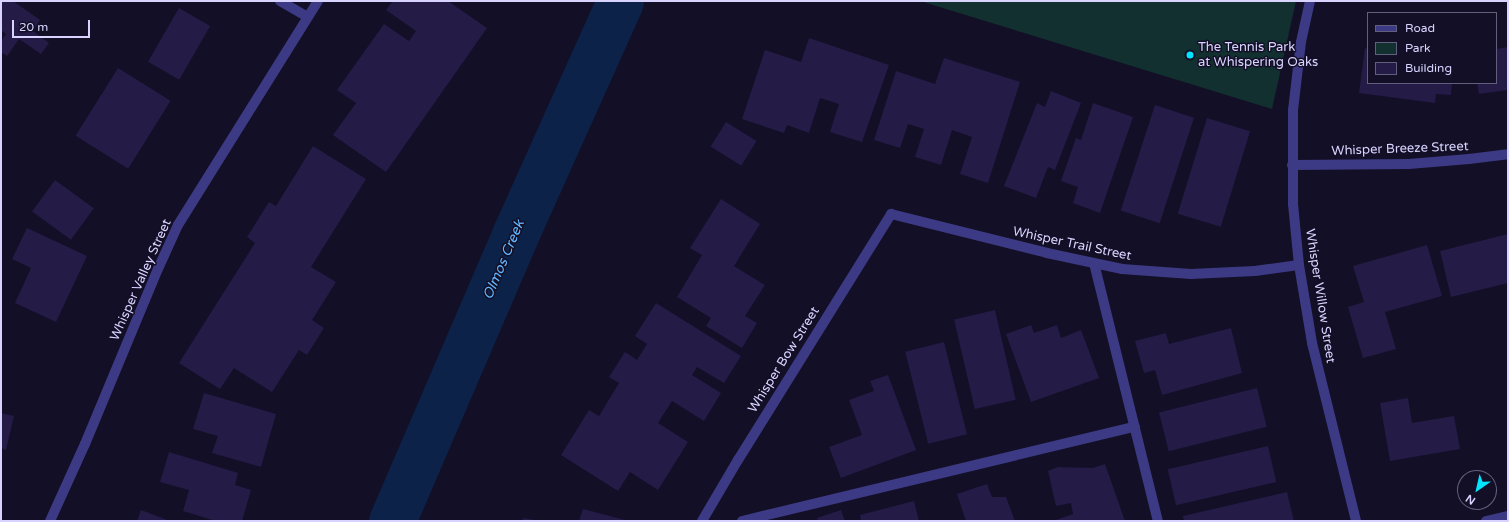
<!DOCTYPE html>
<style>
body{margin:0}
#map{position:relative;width:1509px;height:522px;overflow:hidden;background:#130f26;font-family:"Varela Round",sans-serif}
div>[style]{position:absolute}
.green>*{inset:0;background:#12302f}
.river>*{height:47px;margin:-23.5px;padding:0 23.5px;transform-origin:23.5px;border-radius:23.5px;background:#0c2248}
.building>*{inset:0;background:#241b47;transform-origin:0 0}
.minor>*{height:10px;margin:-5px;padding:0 5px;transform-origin:5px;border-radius:5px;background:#3d3a85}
.dots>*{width:11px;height:11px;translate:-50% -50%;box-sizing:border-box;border:2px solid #130f26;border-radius:50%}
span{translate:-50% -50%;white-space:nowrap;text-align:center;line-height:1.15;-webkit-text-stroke:3px #130f26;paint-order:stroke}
.poi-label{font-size:13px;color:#d9d4ff}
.left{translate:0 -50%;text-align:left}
.street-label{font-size:13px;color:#d9d4ff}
.water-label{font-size:14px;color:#62b6ff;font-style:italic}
.frame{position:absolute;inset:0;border:2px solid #d9d4ff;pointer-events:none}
.legend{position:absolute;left:1367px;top:12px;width:130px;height:72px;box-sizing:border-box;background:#130f26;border:1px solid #625e7d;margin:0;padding:5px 7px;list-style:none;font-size:12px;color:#d9d4ff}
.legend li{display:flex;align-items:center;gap:8px;height:20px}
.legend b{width:20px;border:1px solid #625e7d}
.north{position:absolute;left:1457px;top:470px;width:40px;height:40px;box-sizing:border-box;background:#130f26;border:1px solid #625e7d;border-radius:50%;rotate:214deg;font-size:11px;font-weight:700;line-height:16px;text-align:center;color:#d9d4ff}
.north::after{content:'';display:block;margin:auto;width:14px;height:18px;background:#00e5ff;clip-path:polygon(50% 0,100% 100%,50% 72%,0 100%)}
.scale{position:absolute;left:12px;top:20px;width:78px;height:18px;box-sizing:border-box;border:2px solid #d9d4ff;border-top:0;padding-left:5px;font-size:12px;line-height:14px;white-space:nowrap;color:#d9d4ff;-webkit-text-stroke:3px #130f26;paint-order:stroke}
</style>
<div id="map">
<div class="green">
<div style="clip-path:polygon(920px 1px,1296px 1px,1272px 109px)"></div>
</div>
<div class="river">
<div style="left:392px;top:521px;width:311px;rotate:-66.7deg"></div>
<div style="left:515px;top:235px;width:256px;rotate:-65.8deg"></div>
</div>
<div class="building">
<div style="clip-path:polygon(1px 1px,13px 1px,40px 20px,33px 31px,49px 43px,41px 54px,19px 39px,7px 56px,1px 52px,1px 41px,6px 34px,1px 30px)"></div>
<div style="clip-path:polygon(393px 1px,448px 1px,487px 28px,386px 172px,333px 135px,356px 103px,337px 90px,384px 24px,409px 41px,416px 31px,386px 10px)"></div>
<div style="left:179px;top:8px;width:36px;height:62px;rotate:30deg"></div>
<div style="clip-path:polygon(809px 38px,889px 65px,862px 142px,830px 132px,839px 104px,820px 98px,809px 133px,787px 125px,784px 133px,742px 119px,765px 50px,801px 62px)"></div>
<div style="clip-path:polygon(1508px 47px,1508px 90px,1479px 94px,1477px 83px,1496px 83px,1496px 49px)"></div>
<div style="clip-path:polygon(1365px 48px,1368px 49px,1368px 83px,1452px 83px,1451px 95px,1436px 94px,1435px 103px,1359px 93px)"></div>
<div style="clip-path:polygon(944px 58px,1020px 82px,988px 183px,960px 174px,972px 137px,952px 130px,941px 165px,915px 157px,924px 129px,908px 124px,900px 148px,874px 140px,896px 71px,935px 84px)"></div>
<div style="left:118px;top:68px;width:62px;height:80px;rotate:32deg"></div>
<div style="clip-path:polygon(1051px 91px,1081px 103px,1055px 170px,1048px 167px,1036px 198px,1004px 186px,1037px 103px,1045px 107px)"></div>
<div style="clip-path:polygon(1093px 103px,1133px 117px,1100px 213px,1073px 203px,1078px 187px,1061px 181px,1076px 138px,1081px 140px)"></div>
<div style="left:1155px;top:105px;width:41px;height:111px;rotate:18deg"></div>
<div style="left:1207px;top:118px;width:45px;height:100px;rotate:17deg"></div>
<div style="left:726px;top:122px;width:36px;height:29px;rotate:32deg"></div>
<div style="clip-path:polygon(313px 146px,366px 179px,311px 267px,336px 282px,312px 320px,324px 328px,307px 355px,299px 350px,272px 392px,234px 368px,220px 389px,179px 363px,255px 243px,247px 237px,269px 202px,276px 206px)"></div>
<div style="left:55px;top:180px;width:48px;height:39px;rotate:36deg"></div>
<div style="clip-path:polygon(721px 199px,760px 224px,734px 266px,765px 285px,745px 316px,757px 323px,742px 348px,706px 326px,711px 318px,677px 297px,702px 255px,690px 248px)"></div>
<div style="clip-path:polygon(27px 228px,87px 256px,56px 322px,15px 303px,31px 268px,12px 259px)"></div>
<div style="clip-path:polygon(1508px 234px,1508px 283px,1451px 297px,1440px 251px)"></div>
<div style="clip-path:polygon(1427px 245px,1442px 296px,1385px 312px,1396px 349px,1363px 358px,1348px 307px,1364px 302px,1353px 266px)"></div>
<div style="clip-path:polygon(656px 303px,741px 356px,724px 383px,697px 367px,692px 375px,721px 393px,704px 421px,672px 401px,658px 423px,688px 442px,658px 490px,630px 472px,618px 491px,561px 455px,589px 410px,599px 416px,619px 383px,609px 377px,625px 352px,637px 360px,647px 344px,635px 336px)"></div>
<div style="left:995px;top:310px;width:92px;height:42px;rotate:77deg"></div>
<div style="clip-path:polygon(1031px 325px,1034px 333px,1057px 325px,1061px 338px,1081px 330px,1099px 378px,1031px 402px,1006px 334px)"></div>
<div style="clip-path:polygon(1231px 328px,1242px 373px,1162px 395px,1155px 370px,1144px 373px,1135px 341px,1166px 333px,1169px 344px)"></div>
<div style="left:944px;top:342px;width:95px;height:40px;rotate:76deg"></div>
<div style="clip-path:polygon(888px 375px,916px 450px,841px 478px,829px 447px,862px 435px,849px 400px,874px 391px,870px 381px)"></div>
<div style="left:1257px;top:388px;width:40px;height:101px;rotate:76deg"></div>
<div style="clip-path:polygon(204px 393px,276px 414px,261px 467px,212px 453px,218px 436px,193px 429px)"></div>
<div style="clip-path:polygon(1408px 398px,1412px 423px,1454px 416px,1460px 449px,1390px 461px,1380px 403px)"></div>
<div style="clip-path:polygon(1px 413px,14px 416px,6px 450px,1px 448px)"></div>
<div style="left:1268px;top:446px;width:37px;height:103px;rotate:77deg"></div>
<div style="clip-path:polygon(169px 452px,238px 473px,235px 485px,251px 490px,242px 521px,216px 521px,183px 511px,189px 490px,160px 482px)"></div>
<div style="clip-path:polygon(1105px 464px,1125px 521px,1053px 521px,1073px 514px,1071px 503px,1056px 506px,1048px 471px,1058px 467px,1093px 468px)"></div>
<div style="clip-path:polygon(987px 484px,992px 497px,1006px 497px,1015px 521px,966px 521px,957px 494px)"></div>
<div style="clip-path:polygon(1287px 492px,1294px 521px,1184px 521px,1183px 516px)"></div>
<div style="clip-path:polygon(914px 501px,919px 521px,861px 521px,860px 515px)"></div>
<div style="clip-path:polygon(583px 509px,625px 520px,625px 521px,579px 521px)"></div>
<div style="clip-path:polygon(141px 510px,170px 521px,137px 521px)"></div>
<div style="clip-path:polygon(841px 510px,845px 521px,818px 521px,817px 518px)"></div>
<div style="clip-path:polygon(523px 518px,534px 520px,534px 521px,522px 521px)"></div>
</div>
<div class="minor">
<div style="left:280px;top:1px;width:32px;rotate:30deg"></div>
<div style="left:1310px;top:1px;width:42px;rotate:102.4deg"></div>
<div style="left:1301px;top:42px;width:68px;rotate:96.7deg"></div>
<div style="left:1293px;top:110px;width:94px;rotate:90deg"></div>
<div style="left:1293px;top:204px;width:61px;rotate:84.4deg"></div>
<div style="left:1299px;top:265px;width:79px;rotate:80.5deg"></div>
<div style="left:1312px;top:343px;width:183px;rotate:76.1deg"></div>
<div style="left:1292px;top:165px;width:117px;rotate:-0.5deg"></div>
<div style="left:1409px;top:164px;width:60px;rotate:-4.8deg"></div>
<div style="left:1469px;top:159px;width:39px;rotate:-7deg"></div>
<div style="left:1094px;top:263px;width:266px;rotate:76.1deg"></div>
<div style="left:50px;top:521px;width:85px;rotate:-65.6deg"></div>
<div style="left:85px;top:444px;width:190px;rotate:-67.4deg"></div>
<div style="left:158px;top:269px;width:48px;rotate:-65.6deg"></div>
<div style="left:178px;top:225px;width:264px;rotate:-58deg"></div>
<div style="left:702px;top:521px;width:71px;rotate:-59.5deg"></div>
<div style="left:738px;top:460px;width:290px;rotate:-58.1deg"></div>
<div style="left:891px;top:214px;width:161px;rotate:14deg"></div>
<div style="left:1047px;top:253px;width:77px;rotate:12deg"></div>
<div style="left:1122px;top:269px;width:69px;rotate:4.1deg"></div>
<div style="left:1191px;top:274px;width:64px;rotate:-2.7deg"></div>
<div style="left:1255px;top:271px;width:44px;rotate:-7.8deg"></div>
<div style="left:742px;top:521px;width:404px;rotate:-13.5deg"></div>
<div style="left:1486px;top:521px;width:23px;rotate:-13deg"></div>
</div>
<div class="dots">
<div style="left:1190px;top:55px;background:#00e5ff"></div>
</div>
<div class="poi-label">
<span class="left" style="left:1198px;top:55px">The Tennis Park<br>at Whispering Oaks</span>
</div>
<div class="street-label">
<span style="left:1400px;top:149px;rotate:-2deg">Whisper Breeze Street</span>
<span style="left:1072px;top:244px;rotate:12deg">Whisper Trail Street</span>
<span style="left:141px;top:280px;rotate:-66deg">Whisper Valley Street</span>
<span style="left:1320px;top:296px;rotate:81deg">Whisper Willow Street</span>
<span style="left:784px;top:360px;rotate:-58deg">Whisper Bow Street</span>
</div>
<div class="water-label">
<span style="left:504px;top:260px;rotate:-67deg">Olmos Creek</span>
</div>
<div class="frame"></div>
<ul class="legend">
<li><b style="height:5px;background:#3d3a85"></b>Road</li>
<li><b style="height:11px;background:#12302f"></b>Park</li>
<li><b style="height:11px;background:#241b47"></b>Building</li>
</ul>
<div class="north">N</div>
<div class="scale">20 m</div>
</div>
